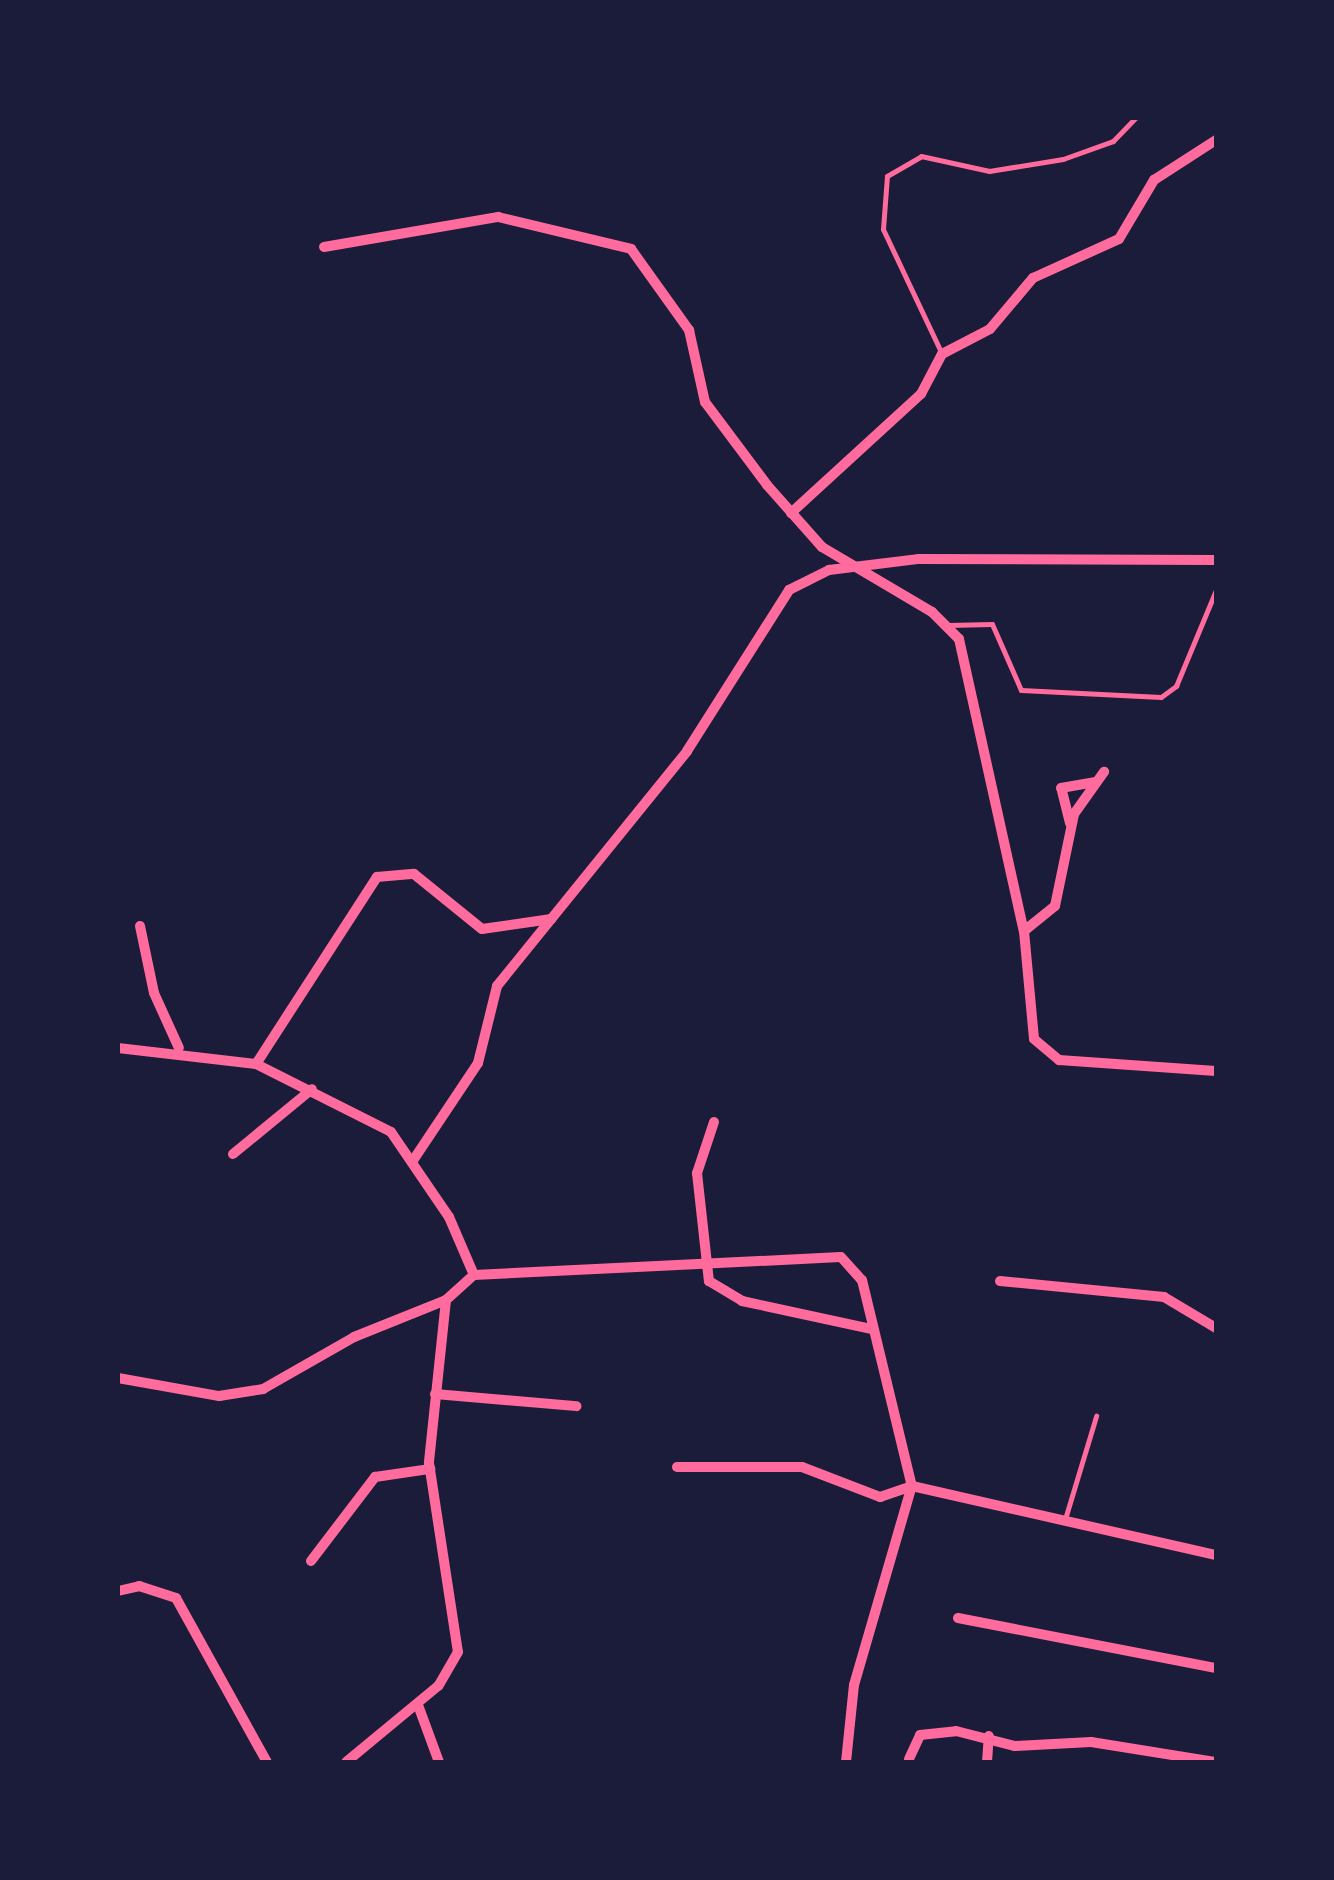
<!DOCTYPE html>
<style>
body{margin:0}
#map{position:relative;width:1334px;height:1880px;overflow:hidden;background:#1b1b3a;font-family:Manrope,sans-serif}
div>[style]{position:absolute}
.service>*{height:5px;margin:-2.5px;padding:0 2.5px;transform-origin:2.5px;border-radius:2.5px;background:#ff6b9d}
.minor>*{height:10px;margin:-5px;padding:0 5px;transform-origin:5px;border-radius:5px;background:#ff6b9d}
span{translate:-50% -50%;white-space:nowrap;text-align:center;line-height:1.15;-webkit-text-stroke:8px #1b1b3a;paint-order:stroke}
.frame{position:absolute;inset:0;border:120px solid #1b1b3a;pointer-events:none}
</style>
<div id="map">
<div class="service">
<div style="left:942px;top:354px;width:138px;rotate:-115.3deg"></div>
<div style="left:883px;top:229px;width:53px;rotate:-85.7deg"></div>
<div style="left:887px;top:176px;width:39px;rotate:-30deg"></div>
<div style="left:921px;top:156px;width:70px;rotate:12.4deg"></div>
<div style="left:989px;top:171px;width:75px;rotate:-9.2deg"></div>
<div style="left:1063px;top:159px;width:53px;rotate:-19.8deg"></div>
<div style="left:1113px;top:141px;width:32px;rotate:-46deg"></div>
<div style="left:948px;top:625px;width:44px;rotate:-1.3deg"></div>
<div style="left:992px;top:624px;width:72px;rotate:66.3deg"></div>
<div style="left:1021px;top:690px;width:140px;rotate:2.9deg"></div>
<div style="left:1161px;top:697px;width:19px;rotate:-36deg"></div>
<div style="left:1176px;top:686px;width:104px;rotate:-67.4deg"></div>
<div style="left:1065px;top:1519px;width:108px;rotate:-73.2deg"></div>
</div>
<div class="minor">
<div style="left:324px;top:247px;width:177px;rotate:-9.8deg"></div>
<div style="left:498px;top:217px;width:137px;rotate:13.5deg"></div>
<div style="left:631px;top:249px;width:100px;rotate:54.4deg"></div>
<div style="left:689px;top:330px;width:74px;rotate:77.5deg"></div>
<div style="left:705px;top:402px;width:104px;rotate:53.2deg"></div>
<div style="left:767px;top:485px;width:83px;rotate:48.4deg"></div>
<div style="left:822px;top:547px;width:128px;rotate:30.6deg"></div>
<div style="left:932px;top:612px;width:38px;rotate:45deg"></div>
<div style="left:959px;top:639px;width:299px;rotate:77.5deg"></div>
<div style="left:1024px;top:931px;width:108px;rotate:84.7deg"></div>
<div style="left:1034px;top:1039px;width:33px;rotate:40deg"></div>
<div style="left:1059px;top:1060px;width:157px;rotate:4deg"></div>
<div style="left:791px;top:513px;width:176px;rotate:-42.5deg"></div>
<div style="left:921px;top:394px;width:45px;rotate:-62.3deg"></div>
<div style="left:942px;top:354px;width:54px;rotate:-27.5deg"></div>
<div style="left:990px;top:329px;width:67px;rotate:-49.9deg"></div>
<div style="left:1033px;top:278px;width:94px;rotate:-24.4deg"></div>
<div style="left:1119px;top:239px;width:69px;rotate:-59.3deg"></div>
<div style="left:1154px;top:180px;width:74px;rotate:-32.8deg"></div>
<div style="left:1070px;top:823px;width:36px;rotate:-104deg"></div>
<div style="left:1061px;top:788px;width:34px;rotate:-10deg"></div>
<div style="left:140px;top:926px;width:68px;rotate:78.2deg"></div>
<div style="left:154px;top:993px;width:60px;rotate:65.6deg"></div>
<div style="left:1024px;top:931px;width:40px;rotate:-39deg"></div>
<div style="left:1055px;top:906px;width:94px;rotate:-78.3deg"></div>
<div style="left:1074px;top:814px;width:52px;rotate:-54.5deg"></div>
<div style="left:118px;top:1048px;width:139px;rotate:6.6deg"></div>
<div style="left:256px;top:1064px;width:151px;rotate:26.7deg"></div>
<div style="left:391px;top:1132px;width:103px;rotate:55.7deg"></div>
<div style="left:449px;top:1217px;width:63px;rotate:66.7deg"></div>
<div style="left:474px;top:1275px;width:367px;rotate:-2.8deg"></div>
<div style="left:841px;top:1257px;width:31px;rotate:48deg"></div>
<div style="left:862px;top:1280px;width:212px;rotate:76.4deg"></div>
<div style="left:912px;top:1486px;width:312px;rotate:12.8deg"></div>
<div style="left:256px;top:1064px;width:223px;rotate:-57.1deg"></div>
<div style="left:377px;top:877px;width:37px;rotate:-5deg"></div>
<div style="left:414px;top:874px;width:87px;rotate:39deg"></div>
<div style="left:482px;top:929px;width:70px;rotate:-8.2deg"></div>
<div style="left:714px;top:1122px;width:54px;rotate:108.4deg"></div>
<div style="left:697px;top:1173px;width:109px;rotate:83.7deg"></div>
<div style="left:709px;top:1281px;width:39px;rotate:31deg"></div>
<div style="left:742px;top:1301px;width:133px;rotate:12.2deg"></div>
<div style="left:233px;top:1154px;width:102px;rotate:-39.4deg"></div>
<div style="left:412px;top:1162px;width:119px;rotate:-56.3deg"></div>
<div style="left:478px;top:1063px;width:79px;rotate:-76.1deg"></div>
<div style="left:497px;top:986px;width:302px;rotate:-51deg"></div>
<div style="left:687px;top:751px;width:191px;rotate:-57.6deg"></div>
<div style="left:789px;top:590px;width:45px;rotate:-26.6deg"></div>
<div style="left:829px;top:570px;width:91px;rotate:-7deg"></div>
<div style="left:919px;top:559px;width:297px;rotate:0.2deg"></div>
<div style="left:1000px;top:1281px;width:165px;rotate:5.6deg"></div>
<div style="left:1164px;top:1297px;width:61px;rotate:30.8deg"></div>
<div style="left:446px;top:1300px;width:38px;rotate:-42deg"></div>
<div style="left:118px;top:1378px;width:103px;rotate:10.1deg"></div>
<div style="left:219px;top:1396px;width:45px;rotate:-9deg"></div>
<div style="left:263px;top:1389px;width:105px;rotate:-29.7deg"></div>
<div style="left:354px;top:1337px;width:99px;rotate:-21.9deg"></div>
<div style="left:446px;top:1300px;width:164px;rotate:96deg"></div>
<div style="left:429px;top:1463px;width:191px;rotate:81.3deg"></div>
<div style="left:458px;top:1652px;width:39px;rotate:120deg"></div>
<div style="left:438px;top:1686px;width:119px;rotate:140.4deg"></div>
<div style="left:435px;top:1394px;width:142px;rotate:4.9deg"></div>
<div style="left:677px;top:1467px;width:125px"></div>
<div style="left:802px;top:1467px;width:84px;rotate:21deg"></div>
<div style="left:880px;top:1497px;width:34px;rotate:-19deg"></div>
<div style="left:311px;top:1561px;width:106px;rotate:-52.7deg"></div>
<div style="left:375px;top:1477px;width:56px;rotate:-8.3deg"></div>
<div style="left:118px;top:1591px;width:22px;rotate:-13deg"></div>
<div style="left:139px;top:1586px;width:39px;rotate:18deg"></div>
<div style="left:176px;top:1598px;width:188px;rotate:61deg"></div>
<div style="left:958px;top:1618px;width:263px;rotate:11deg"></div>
<div style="left:418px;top:1705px;width:61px;rotate:69.8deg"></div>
<div style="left:909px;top:1759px;width:26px;rotate:-65deg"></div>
<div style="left:920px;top:1735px;width:36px;rotate:-6deg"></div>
<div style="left:956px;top:1731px;width:61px;rotate:14.3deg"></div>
<div style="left:1015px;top:1746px;width:76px;rotate:-3deg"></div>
<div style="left:1091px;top:1742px;width:127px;rotate:9.1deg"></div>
<div style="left:846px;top:1762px;width:77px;rotate:-84.1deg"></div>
<div style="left:854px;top:1685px;width:207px;rotate:-73.8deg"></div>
<div style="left:987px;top:1762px;width:26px;rotate:-86deg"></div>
</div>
<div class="frame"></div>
</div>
